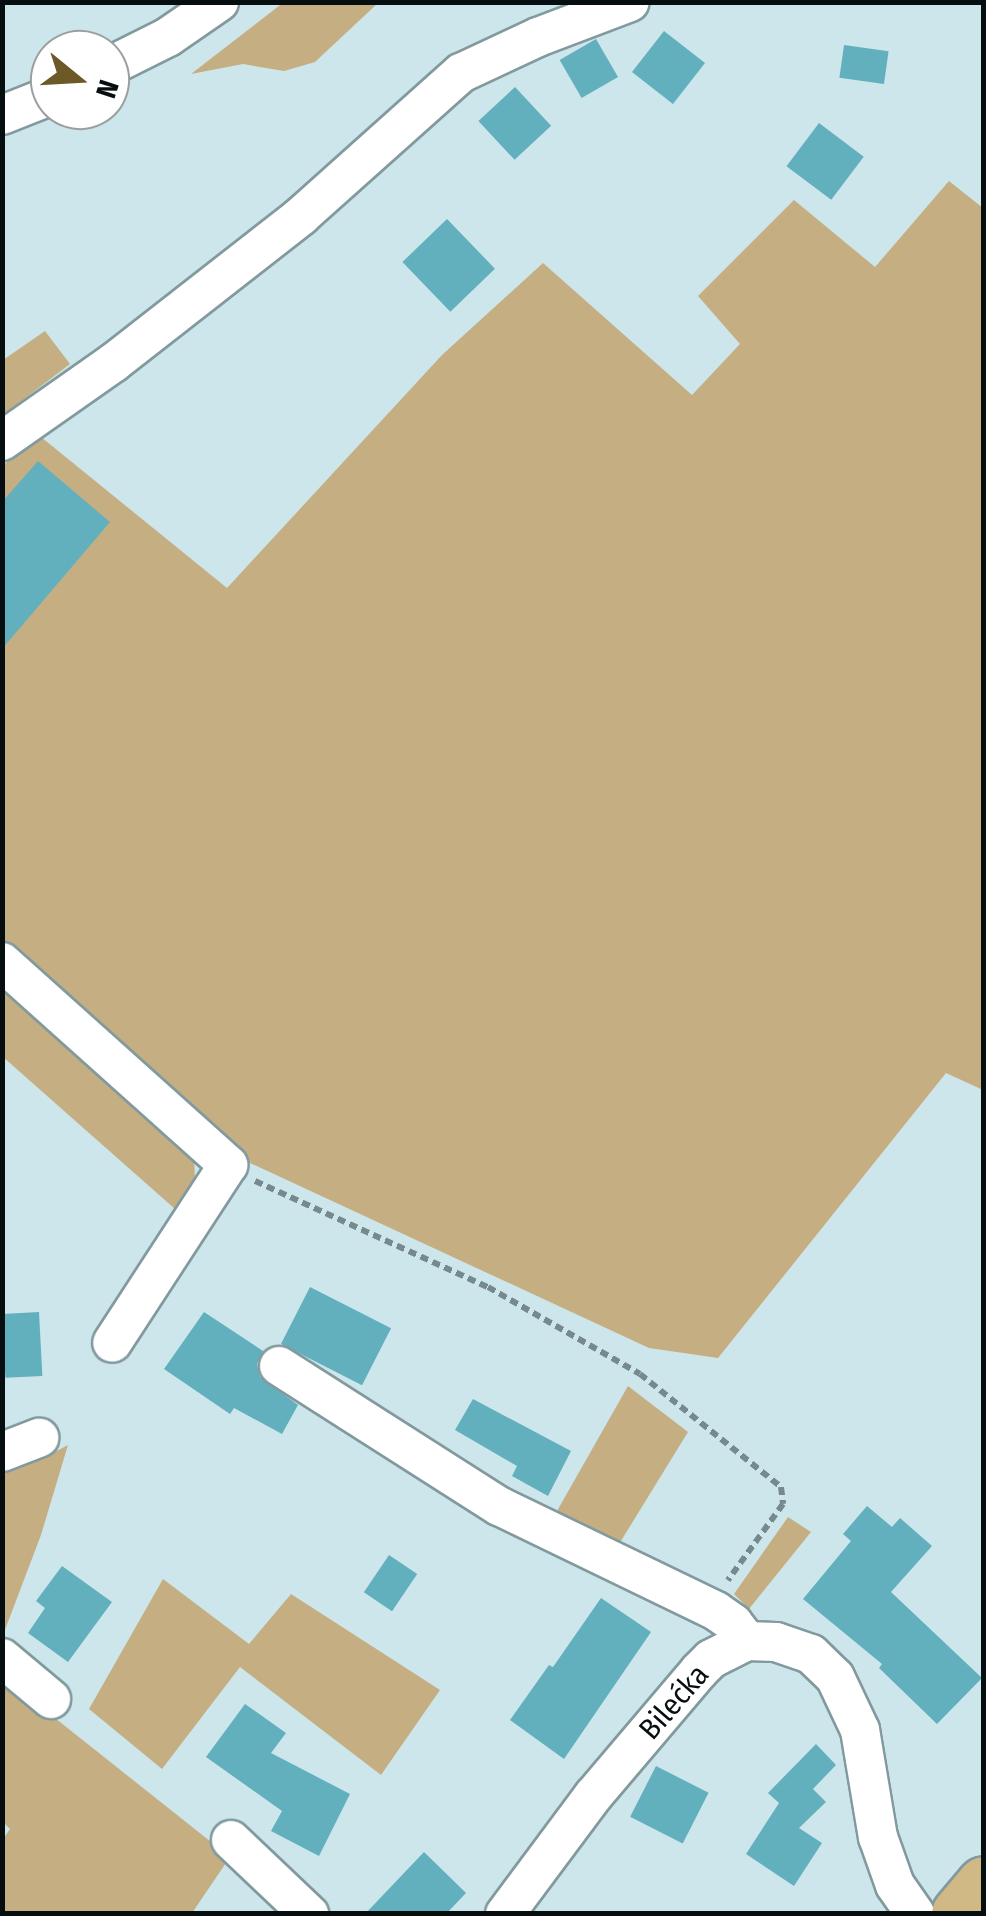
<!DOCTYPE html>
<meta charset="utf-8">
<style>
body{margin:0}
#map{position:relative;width:986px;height:1916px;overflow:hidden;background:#cce6eb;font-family:"Fira Sans Condensed",sans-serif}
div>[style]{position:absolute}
.green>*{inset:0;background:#c5af82}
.building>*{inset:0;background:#62b0be;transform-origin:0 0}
.path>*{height:6px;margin-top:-3px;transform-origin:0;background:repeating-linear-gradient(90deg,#76898c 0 8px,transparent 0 13px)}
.roads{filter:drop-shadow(2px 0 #829a9e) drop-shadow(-2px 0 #829a9e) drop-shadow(0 2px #829a9e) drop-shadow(0 -2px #829a9e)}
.street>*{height:38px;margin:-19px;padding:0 19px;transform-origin:19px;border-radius:19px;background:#fff}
.primary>*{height:55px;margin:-27.5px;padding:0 27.5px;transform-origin:27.5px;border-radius:27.5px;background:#d0b985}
span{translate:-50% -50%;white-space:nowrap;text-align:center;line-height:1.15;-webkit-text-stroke:9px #fff;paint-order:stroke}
.street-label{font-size:30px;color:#060e10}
.frame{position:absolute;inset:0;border:5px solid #060e10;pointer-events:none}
.north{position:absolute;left:30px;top:30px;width:100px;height:100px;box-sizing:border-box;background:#fff;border:2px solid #9b9f9f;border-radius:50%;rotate:108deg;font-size:28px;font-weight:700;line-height:40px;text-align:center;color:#060e10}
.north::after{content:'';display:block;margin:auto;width:35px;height:45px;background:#6d5827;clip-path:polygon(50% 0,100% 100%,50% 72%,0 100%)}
</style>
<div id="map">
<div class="green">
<div style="clip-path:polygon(284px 2px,378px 3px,315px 62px,284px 71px,243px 64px,191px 74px)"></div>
<div style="clip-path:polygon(949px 181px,983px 208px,983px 1090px,946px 1073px,718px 1358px,649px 1348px,250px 1163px,3px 944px,3px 465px,41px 437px,227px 588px,442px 355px,543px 263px,692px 395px,740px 344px,698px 296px,794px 200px,875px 267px)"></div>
<div style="clip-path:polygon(45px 331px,70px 364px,3px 415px,3px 360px)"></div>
<div style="clip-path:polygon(4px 985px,194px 1156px,195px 1179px,175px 1209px,3px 1057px)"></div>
<div style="clip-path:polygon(628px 1386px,688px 1432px,616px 1549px,553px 1518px)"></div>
<div style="clip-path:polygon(68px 1445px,41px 1535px,3px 1635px,3px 1466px,42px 1459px)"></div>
<div style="clip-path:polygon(788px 1517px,811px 1532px,749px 1609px,734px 1594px)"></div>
<div style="clip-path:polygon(163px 1579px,249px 1644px,291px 1594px,440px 1690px,381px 1775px,240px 1667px,162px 1769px,89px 1709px)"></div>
<div style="clip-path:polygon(2px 1676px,230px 1857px,192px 1913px,3px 1913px,3px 1839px,10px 1829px,2px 1821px)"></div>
</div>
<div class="building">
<div style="left:664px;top:31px;width:52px;height:52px;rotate:38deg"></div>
<div style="left:596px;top:39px;width:44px;height:42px;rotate:60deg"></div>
<div style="left:844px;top:45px;width:45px;height:33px;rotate:8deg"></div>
<div style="left:515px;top:87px;width:53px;height:50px;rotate:47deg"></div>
<div style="left:819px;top:123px;width:56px;height:54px;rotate:37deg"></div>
<div style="left:447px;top:219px;width:69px;height:62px;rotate:46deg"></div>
<div style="clip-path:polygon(38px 461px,110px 522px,2px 649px,2px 502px)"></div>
<div style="left:310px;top:1287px;width:91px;height:64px;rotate:27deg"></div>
<div style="left:39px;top:1312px;width:64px;height:37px;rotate:87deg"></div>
<div style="clip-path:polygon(204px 1312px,263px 1351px,257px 1364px,260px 1377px,298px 1405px,282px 1434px,234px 1408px,230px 1414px,164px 1369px)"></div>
<div style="clip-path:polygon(473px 1399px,571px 1451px,548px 1496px,512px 1476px,517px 1466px,455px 1430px)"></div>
<div style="clip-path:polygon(867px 1506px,892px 1527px,900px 1518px,932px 1546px,891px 1592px,982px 1678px,937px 1724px,879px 1668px,882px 1664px,803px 1599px,851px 1541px,843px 1534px)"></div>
<div style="left:389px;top:1555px;width:34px;height:45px;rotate:34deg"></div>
<div style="clip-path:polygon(62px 1566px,112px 1602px,68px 1662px,28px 1633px,45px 1608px,36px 1601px)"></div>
<div style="clip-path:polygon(601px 1598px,651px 1632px,564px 1759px,510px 1720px,549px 1665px,553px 1667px)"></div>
<div style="clip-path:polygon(245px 1704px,286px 1733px,271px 1753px,350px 1794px,319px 1856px,271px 1831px,282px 1811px,206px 1757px)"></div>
<div style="clip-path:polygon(816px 1744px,836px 1765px,813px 1789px,826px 1802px,799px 1828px,822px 1843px,794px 1886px,746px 1854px,779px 1803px,768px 1793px)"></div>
<div style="left:656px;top:1766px;width:59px;height:57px;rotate:27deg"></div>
<div style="clip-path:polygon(424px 1852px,466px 1893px,446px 1914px,365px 1914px)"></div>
</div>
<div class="path">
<div style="left:255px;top:1181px;width:256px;rotate:24.5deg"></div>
<div style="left:488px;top:1287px;width:175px;rotate:29.8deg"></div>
<div style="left:640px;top:1374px;width:181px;rotate:38.7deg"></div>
<div style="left:781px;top:1487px;width:17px;rotate:83deg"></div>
<div style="left:783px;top:1504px;width:94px;rotate:125.9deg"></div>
</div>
<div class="roads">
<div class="street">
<div style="left:110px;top:66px;width:65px;rotate:-26.6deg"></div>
<div style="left:168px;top:37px;width:62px;rotate:-34.5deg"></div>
<div style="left:2px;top:115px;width:52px;rotate:-21.6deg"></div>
<div style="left:2px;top:441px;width:136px;rotate:-35.1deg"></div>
<div style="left:113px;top:363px;width:239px;rotate:-38deg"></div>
<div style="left:301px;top:216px;width:215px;rotate:-41.8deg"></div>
<div style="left:461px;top:73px;width:85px;rotate:-25.1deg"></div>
<div style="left:538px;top:37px;width:98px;rotate:-20.8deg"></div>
<div style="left:2px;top:962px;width:304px;rotate:41.9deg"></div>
<div style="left:228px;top:1165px;width:212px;rotate:123.1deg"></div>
<div style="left:279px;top:1366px;width:261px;rotate:32.5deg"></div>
<div style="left:499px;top:1506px;width:241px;rotate:25.8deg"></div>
<div style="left:716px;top:1611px;width:21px;rotate:35deg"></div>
<div style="left:733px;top:1623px;width:23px;rotate:52deg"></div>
<div style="left:2px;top:1452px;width:40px;rotate:-21deg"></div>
<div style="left:2px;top:1658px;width:64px;rotate:39.9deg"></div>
<div style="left:231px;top:1840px;width:108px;rotate:43.5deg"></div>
<div style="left:505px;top:1914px;width:147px;rotate:-53.3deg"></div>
<div style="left:593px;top:1796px;width:164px;rotate:-49.7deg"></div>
<div style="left:699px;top:1671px;width:17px;rotate:-45deg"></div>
<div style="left:711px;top:1659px;width:40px;rotate:-26.6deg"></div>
<div style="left:747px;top:1641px;width:29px;rotate:2deg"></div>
<div style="left:776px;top:1642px;width:37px;rotate:19deg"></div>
<div style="left:811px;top:1654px;width:33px;rotate:44deg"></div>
<div style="left:835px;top:1677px;width:59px;rotate:64.7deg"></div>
<div style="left:860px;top:1730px;width:109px;rotate:80.5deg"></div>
<div style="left:878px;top:1837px;width:51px;rotate:70.5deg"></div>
<div style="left:895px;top:1885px;width:35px;rotate:55deg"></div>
</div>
<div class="primary">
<div style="left:959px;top:1914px;width:39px;rotate:-50deg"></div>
</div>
</div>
<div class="street-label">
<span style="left:674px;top:1702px;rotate:-49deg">Bilećka</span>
</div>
<div class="frame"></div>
<div class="north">N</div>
</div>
